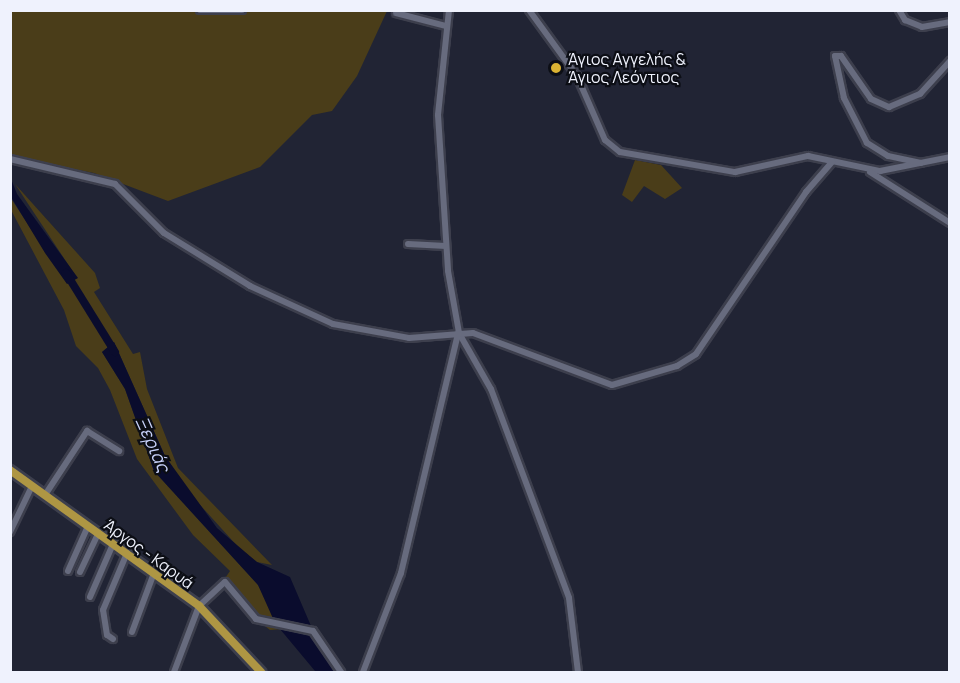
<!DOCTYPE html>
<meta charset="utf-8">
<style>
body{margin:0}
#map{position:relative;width:960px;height:683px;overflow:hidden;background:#212434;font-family:Manrope,sans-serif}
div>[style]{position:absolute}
.green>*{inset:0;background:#4a3d19}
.water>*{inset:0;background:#0a0c2d}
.river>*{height:8px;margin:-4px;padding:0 4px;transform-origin:4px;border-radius:4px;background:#0a0c2d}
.roads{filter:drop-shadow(2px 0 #3d3f4d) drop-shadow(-2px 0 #3d3f4d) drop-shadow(0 2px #3d3f4d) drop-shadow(0 -2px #3d3f4d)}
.minor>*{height:6px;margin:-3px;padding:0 3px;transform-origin:3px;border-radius:3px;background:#676b7e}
.major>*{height:8px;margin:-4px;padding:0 4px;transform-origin:4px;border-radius:4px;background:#ae9643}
.dots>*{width:16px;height:16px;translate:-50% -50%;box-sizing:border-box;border:3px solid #0c0e15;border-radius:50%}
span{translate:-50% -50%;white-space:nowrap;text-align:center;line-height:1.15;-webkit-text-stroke:4.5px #0c0e15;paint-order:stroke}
.poi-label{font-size:16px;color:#eff2fd}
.left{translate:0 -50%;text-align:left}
.street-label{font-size:16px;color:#eff2fd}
.water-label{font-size:18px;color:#c7d1f9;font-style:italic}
.frame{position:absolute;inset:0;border:12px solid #eff2fd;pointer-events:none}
</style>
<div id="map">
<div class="green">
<div style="clip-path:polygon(11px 11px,387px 11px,357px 76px,332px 111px,312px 115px,260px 167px,168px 201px,94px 173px,11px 157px)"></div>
<div style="clip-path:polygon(635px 160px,661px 165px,682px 188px,665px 199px,644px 186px,632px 202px,622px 195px)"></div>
<div style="clip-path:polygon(15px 184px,95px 273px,100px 288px,94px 292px,133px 354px,140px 352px,147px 389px,178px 468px,272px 565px,257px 562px,240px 549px,192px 496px,165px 456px,114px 342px,102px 352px,125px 389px,154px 471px,258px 585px,283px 629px,270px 630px,256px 619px,233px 586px,221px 584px,230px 571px,193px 535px,137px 459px,110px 390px,98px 368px,76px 346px,64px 310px,11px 210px,10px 197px,67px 283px,77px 278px)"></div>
</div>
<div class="water">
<div style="clip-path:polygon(11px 179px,17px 194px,78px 278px,67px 284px,45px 253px,11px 197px)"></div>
<div style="clip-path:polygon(114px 342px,165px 456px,217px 528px,257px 562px,290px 577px,320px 647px,338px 672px,315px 671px,275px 623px,258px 585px,154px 471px,125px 389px,102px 352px)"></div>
</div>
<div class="river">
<div style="left:66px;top:273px;width:93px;rotate:58.2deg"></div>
</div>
<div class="roads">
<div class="minor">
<div style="left:200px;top:10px;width:42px"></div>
<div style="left:449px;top:10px;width:106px;rotate:96deg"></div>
<div style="left:438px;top:115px;width:156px;rotate:86.3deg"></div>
<div style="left:448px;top:271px;width:63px;rotate:79.9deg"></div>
<div style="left:459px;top:333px;width:64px;rotate:60.3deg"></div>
<div style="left:491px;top:389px;width:223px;rotate:69.5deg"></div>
<div style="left:569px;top:598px;width:75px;rotate:83.1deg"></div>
<div style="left:529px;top:10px;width:82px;rotate:54deg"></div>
<div style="left:577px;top:76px;width:70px;rotate:66.4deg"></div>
<div style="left:605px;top:140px;width:19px;rotate:39deg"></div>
<div style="left:620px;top:152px;width:117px;rotate:9.9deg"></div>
<div style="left:735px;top:172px;width:75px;rotate:-12.4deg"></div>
<div style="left:808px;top:156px;width:74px;rotate:11.8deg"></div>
<div style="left:880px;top:171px;width:71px;rotate:-11.3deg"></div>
<div style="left:899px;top:10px;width:12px;rotate:59deg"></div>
<div style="left:905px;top:20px;width:18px;rotate:22deg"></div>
<div style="left:922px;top:27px;width:28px;rotate:-10deg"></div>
<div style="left:396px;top:13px;width:52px;rotate:14.6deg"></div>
<div style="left:10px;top:159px;width:108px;rotate:13.4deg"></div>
<div style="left:115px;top:184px;width:69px;rotate:45deg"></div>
<div style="left:164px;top:233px;width:101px;rotate:31.6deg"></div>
<div style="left:250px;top:286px;width:91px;rotate:24.6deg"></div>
<div style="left:333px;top:324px;width:77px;rotate:10.4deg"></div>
<div style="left:409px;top:338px;width:64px;rotate:-4.5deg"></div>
<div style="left:473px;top:333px;width:148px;rotate:20.5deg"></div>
<div style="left:612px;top:385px;width:68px;rotate:-16.3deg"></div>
<div style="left:677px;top:366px;width:22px;rotate:-32deg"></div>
<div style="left:696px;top:354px;width:196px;rotate:-55.8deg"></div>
<div style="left:806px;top:192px;width:40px;rotate:-49deg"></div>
<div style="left:921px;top:163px;width:34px;rotate:-168deg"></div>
<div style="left:888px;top:156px;width:25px;rotate:-148deg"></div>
<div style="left:867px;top:143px;width:51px;rotate:-117.1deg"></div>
<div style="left:844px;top:98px;width:43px;rotate:-102.1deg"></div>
<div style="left:835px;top:56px;width:6px"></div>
<div style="left:841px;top:56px;width:52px;rotate:55.1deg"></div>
<div style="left:871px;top:99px;width:20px;rotate:24deg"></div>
<div style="left:889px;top:107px;width:34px;rotate:-23deg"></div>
<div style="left:920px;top:94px;width:45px;rotate:-47.7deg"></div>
<div style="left:870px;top:172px;width:95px;rotate:32.5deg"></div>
<div style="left:408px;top:244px;width:38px;rotate:3deg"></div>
<div style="left:45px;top:495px;width:77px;rotate:-56.7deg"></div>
<div style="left:87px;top:431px;width:38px;rotate:32deg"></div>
<div style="left:10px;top:532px;width:51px;rotate:-64.4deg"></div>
<div style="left:68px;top:571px;width:49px;rotate:-66deg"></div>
<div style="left:80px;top:572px;width:42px;rotate:-64.7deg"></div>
<div style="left:90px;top:597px;width:58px;rotate:-66.5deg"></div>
<div style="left:132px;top:632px;width:63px;rotate:-69.6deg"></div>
<div style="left:113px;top:639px;width:7px;rotate:-146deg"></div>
<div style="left:107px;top:635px;width:25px;rotate:-99deg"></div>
<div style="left:103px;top:610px;width:62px;rotate:-67.2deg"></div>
<div style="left:174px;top:672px;width:71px;rotate:-69.3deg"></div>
<div style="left:199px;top:606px;width:35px;rotate:-43deg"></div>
<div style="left:225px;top:582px;width:48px;rotate:50deg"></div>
<div style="left:256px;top:619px;width:58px;rotate:11.9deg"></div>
<div style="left:313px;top:631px;width:50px;rotate:55.7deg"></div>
<div style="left:363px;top:672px;width:106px;rotate:-69deg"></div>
<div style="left:401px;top:573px;width:247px;rotate:-76.6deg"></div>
</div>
<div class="major">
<div style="left:10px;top:470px;width:233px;rotate:35.7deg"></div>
<div style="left:199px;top:606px;width:91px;rotate:46.8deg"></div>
</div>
</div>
<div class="dots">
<div style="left:556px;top:68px;background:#dbb333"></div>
</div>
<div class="poi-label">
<span class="left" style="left:568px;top:68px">Άγιος Αγγελής &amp;<br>Άγιος Λεόντιος</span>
</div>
<div class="street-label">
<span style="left:149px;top:554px;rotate:36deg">Άργος - Καρυά</span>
</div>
<div class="water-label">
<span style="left:153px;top:444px;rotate:66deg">Ξεριάς</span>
</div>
<div class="frame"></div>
</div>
